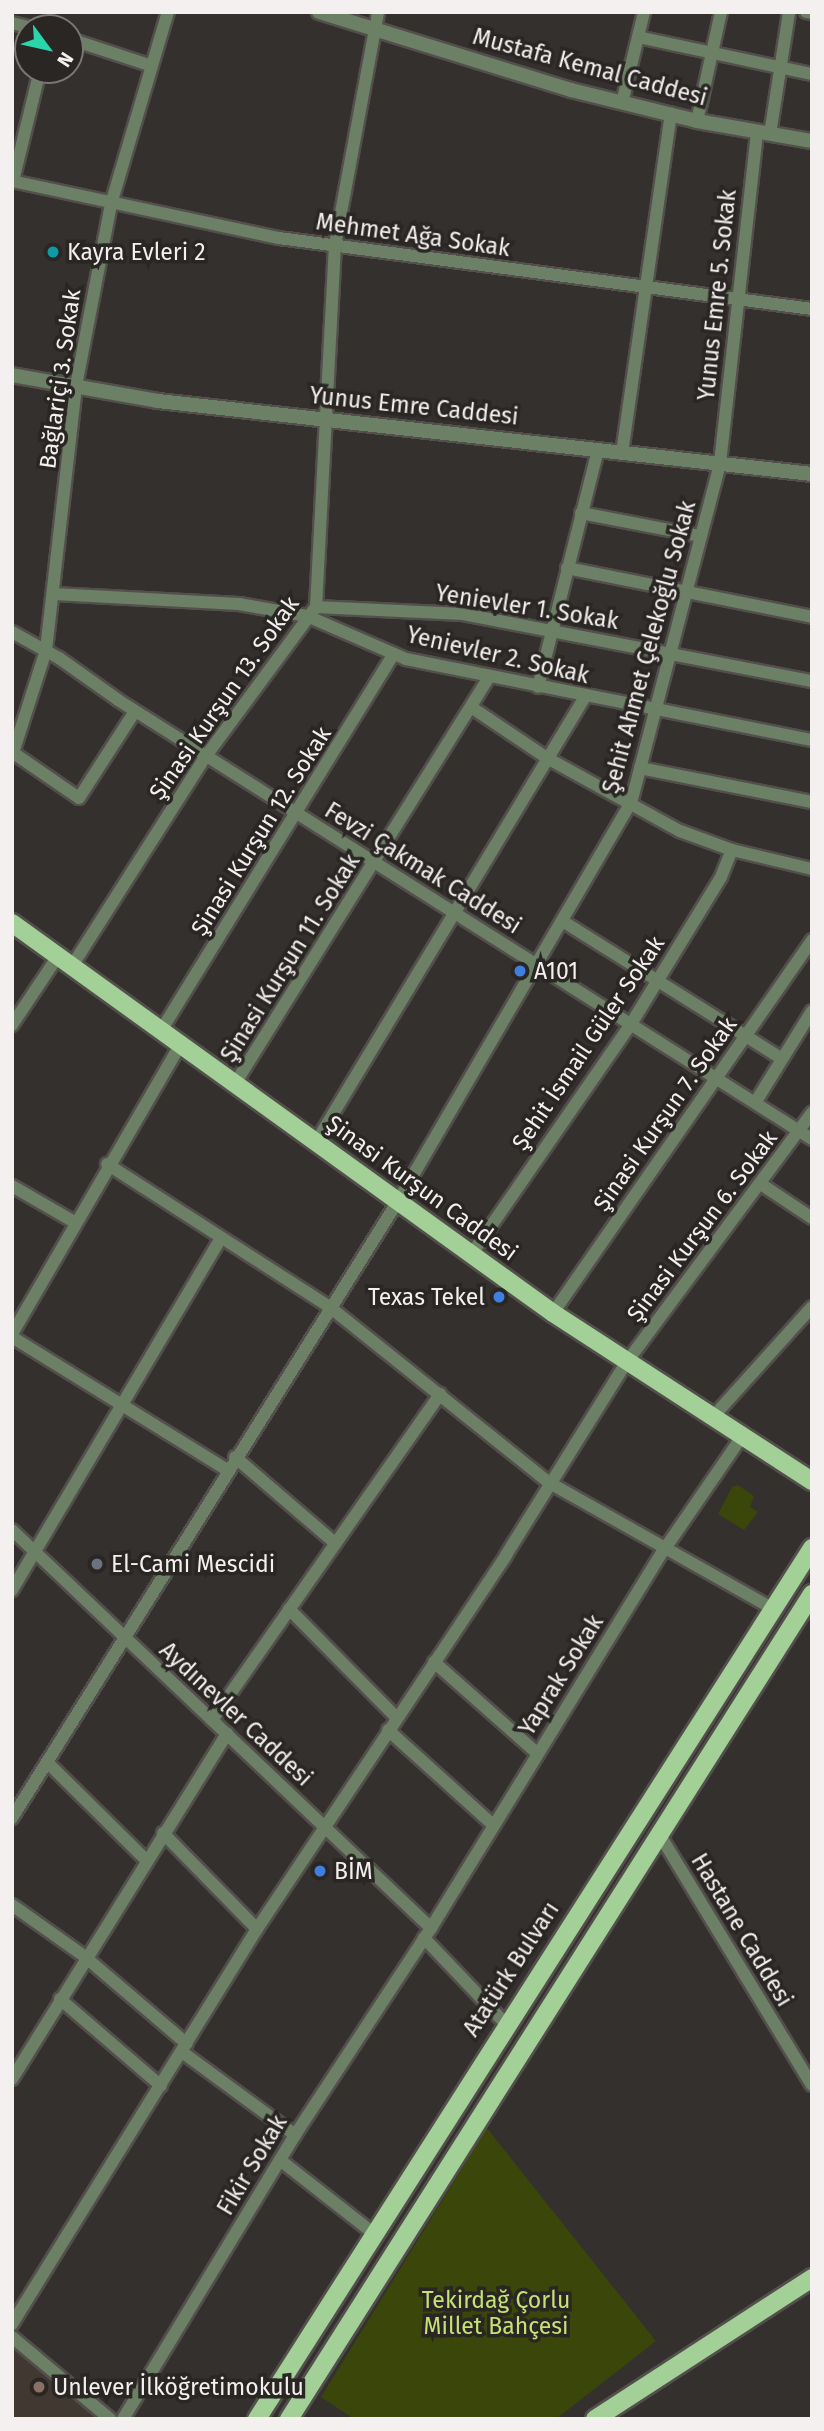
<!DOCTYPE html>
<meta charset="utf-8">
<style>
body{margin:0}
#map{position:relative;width:824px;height:2431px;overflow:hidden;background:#34302d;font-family:"Fira Sans",sans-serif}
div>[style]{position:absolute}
.built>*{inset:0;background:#423832}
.green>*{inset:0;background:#3a460a}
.roads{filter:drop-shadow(2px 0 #534f4c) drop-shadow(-2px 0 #534f4c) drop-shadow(0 2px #534f4c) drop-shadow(0 -2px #534f4c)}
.minor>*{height:12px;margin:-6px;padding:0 6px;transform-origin:6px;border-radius:6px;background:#6b8065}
.tertiary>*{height:14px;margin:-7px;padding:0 7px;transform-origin:7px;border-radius:7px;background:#6b8065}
.primary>*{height:18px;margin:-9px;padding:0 9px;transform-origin:9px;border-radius:9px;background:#a3d097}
.dots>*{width:19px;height:19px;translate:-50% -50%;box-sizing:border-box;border:4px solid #2a2623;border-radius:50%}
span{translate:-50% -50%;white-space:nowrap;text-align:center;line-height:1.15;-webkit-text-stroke:7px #2a2623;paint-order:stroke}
.street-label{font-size:23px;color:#f3f0ef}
.poi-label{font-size:23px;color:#f3f0ef}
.left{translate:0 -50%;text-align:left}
.right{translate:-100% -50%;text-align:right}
.park-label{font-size:23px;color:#c6e175}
.frame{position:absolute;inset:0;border:14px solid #f3f0ef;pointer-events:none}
.north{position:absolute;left:14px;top:14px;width:70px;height:70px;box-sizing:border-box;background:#2a2623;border:2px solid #7a7775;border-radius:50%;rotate:123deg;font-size:19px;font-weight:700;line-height:28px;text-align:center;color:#f3f0ef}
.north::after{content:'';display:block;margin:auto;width:24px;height:32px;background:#2bd5ac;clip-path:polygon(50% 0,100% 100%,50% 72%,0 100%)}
</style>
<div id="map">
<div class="built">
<div style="clip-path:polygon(17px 2346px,104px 2419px,12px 2419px,12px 2356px)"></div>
</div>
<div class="green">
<div style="clip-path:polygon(738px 1485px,754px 1496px,750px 1507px,758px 1512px,744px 1530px,718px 1514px,732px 1487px)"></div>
<div style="clip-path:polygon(487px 2128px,656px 2341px,556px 2419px,354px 2419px,321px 2397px)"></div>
</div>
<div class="roads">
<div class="minor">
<div style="left:806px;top:12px;width:6px;rotate:9deg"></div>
<div style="left:12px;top:23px;width:21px;rotate:14deg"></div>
<div style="left:638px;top:37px;width:178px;rotate:12deg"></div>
<div style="left:70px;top:39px;width:86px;rotate:18.2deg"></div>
<div style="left:622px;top:103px;width:94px;rotate:-76.4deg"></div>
<div style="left:697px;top:121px;width:112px;rotate:-77.6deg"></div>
<div style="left:770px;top:134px;width:123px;rotate:-81.1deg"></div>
<div style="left:12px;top:181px;width:273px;rotate:12.1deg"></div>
<div style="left:279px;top:238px;width:538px;rotate:7.59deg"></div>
<div style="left:13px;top:181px;width:114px;rotate:-76.3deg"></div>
<div style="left:622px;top:453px;width:343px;rotate:-81.8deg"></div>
<div style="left:581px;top:513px;width:122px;rotate:10.9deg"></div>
<div style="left:567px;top:568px;width:250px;rotate:11.3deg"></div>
<div style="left:54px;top:594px;width:185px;rotate:3.1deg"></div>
<div style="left:239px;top:604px;width:69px;rotate:10deg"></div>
<div style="left:307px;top:616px;width:108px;rotate:23.5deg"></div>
<div style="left:406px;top:659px;width:414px;rotate:11.3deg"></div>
<div style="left:316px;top:607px;width:147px;rotate:2.7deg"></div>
<div style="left:463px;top:614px;width:355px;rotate:10.9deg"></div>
<div style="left:12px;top:632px;width:54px;rotate:29deg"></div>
<div style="left:59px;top:658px;width:72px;rotate:35.4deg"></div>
<div style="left:118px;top:700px;width:821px;rotate:32.32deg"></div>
<div style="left:538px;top:687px;width:244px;rotate:-75.8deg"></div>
<div style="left:471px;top:707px;width:92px;rotate:33.9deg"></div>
<div style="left:547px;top:758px;width:152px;rotate:28.8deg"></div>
<div style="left:680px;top:831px;width:55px;rotate:20.1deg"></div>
<div style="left:732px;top:850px;width:82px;rotate:13.4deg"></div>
<div style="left:12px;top:752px;width:81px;rotate:34.5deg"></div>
<div style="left:79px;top:798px;width:103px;rotate:-57.2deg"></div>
<div style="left:12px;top:756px;width:111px;rotate:-72.2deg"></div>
<div style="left:46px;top:650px;width:266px;rotate:-83.5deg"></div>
<div style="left:76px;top:386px;width:185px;rotate:-79.1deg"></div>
<div style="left:111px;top:204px;width:200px;rotate:-73.5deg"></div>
<div style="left:640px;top:768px;width:175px;rotate:11.2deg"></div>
<div style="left:564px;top:922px;width:257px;rotate:32.1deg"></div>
<div style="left:72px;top:966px;width:249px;rotate:-57.5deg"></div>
<div style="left:206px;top:756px;width:185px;rotate:-53.6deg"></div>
<div style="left:316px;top:607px;width:362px;rotate:-87deg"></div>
<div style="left:335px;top:245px;width:237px;rotate:-79.5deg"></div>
<div style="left:12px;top:1025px;width:83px;rotate:-56.3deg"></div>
<div style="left:162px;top:1029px;width:441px;rotate:-58.3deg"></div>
<div style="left:236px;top:1082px;width:478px;rotate:-58deg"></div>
<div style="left:755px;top:1103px;width:108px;rotate:-58.2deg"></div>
<div style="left:316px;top:1142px;width:520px;rotate:-58.85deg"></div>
<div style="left:107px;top:1164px;width:266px;rotate:32.7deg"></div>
<div style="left:331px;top:1308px;width:278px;rotate:38.7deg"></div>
<div style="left:548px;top:1482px;width:257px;rotate:29.4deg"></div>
<div style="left:761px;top:1184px;width:61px;rotate:33.7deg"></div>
<div style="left:12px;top:1186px;width:74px;rotate:30deg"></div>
<div style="left:471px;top:1255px;width:281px;rotate:-55.3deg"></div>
<div style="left:631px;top:1024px;width:172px;rotate:-58.5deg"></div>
<div style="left:721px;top:877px;width:29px;rotate:-68deg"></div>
<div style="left:553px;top:1313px;width:454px;rotate:-55.2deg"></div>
<div style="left:12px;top:1334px;width:338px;rotate:-59.8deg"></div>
<div style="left:12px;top:1337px;width:253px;rotate:31.7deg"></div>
<div style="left:712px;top:1418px;width:149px;rotate:-48deg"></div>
<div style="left:235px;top:1457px;width:132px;rotate:40.7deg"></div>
<div style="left:12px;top:1530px;width:578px;rotate:43.53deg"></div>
<div style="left:12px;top:1590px;width:408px;rotate:-59.3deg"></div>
<div style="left:289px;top:1609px;width:152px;rotate:45.3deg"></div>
<div style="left:434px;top:1662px;width:137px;rotate:41.5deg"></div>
<div style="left:212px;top:1720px;width:398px;rotate:-55deg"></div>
<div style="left:388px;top:1730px;width:140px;rotate:42.1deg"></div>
<div style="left:47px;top:1762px;width:139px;rotate:44.7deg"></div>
<div style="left:12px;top:1818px;width:728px;rotate:-57.97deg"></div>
<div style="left:398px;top:1201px;width:461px;rotate:-59.7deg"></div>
<div style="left:631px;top:803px;width:351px;rotate:-75.3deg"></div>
<div style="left:720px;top:463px;width:334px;rotate:-83.6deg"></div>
<div style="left:658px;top:1832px;width:296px;rotate:58.7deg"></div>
<div style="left:163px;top:1833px;width:134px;rotate:45.6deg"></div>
<div style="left:12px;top:1905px;width:88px;rotate:35.3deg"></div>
<div style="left:84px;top:1956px;width:135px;rotate:40.5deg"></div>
<div style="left:424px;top:1938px;width:117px;rotate:46.4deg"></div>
<div style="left:60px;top:1999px;width:133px;rotate:40.7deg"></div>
<div style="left:182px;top:2052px;width:140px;rotate:36.3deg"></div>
<div style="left:12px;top:2079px;width:407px;rotate:-58.1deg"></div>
<div style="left:280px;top:2160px;width:118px;rotate:38.1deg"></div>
<div style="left:12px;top:2324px;width:465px;rotate:-58.2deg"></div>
<div style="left:257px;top:1929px;width:449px;rotate:-56.3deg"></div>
<div style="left:506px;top:1555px;width:226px;rotate:-58deg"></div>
<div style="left:626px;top:1363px;width:312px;rotate:-53.4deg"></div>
<div style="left:12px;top:2337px;width:128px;rotate:39.9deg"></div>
<div style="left:123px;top:2419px;width:332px;rotate:-58.8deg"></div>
<div style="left:295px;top:2135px;width:248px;rotate:-56.7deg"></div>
<div style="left:431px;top:1928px;width:444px;rotate:-58.4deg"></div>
<div style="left:664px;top:1550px;width:136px;rotate:-55.5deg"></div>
</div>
<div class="tertiary">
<div style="left:319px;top:12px;width:264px;rotate:17.2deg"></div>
<div style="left:571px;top:90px;width:130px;rotate:13.8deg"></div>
<div style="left:697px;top:121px;width:117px;rotate:9.9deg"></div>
<div style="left:12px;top:375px;width:148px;rotate:10.1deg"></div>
<div style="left:158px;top:401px;width:658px;rotate:6.37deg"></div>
</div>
<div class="primary">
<div style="left:12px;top:923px;width:667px;rotate:35.79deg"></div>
<div style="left:553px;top:1313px;width:309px;rotate:33deg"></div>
<div style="left:257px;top:2419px;width:1033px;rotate:-57.49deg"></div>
<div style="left:289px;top:2419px;width:977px;rotate:-57.63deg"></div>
<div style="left:595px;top:2419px;width:259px;rotate:-33deg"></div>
</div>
</div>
<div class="dots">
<div style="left:53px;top:252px;background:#0f9aa8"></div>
<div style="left:520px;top:971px;background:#3f7fe0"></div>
<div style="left:499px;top:1297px;background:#3f7fe0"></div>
<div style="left:97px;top:1564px;background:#6b7280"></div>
<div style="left:320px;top:1871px;background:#3f7fe0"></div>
<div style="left:39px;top:2387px;background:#8d6e63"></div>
</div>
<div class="street-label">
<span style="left:590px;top:67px;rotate:15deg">Mustafa Kemal Caddesi</span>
<span style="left:413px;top:235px;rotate:8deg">Mehmet Ağa Sokak</span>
<span style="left:717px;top:295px;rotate:-84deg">Yunus Emre 5. Sokak</span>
<span style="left:60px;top:379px;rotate:-82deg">Bağlariçi 3. Sokak</span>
<span style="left:414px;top:406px;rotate:6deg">Yunus Emre Caddesi</span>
<span style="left:527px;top:607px;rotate:9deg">Yenievler 1. Sokak</span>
<span style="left:649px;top:647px;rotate:-75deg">Şehit Ahmet Çelekoğlu Sokak</span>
<span style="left:498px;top:655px;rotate:13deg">Yenievler 2. Sokak</span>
<span style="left:224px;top:698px;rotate:-55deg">Şinasi Kurşun 13. Sokak</span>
<span style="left:261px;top:831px;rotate:-58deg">Şinasi Kurşun 12. Sokak</span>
<span style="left:423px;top:868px;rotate:32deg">Fevzi Çakmak Caddesi</span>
<span style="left:290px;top:958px;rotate:-58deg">Şinasi Kurşun 11. Sokak</span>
<span style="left:588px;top:1043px;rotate:-56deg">Şehit İsmail Güler Sokak</span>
<span style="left:665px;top:1114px;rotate:-55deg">Şinasi Kurşun 7. Sokak</span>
<span style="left:422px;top:1188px;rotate:36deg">Şinasi Kurşun Caddesi</span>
<span style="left:702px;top:1226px;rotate:-53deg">Şinasi Kurşun 6. Sokak</span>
<span style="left:561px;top:1675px;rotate:-58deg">Yaprak Sokak</span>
<span style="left:236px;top:1714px;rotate:43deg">Aydınevler Caddesi</span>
<span style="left:742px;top:1930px;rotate:59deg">Hastane Caddesi</span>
<span style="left:511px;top:1969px;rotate:-57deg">Atatürk Bulvarı</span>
<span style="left:252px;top:2165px;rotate:-59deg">Fikir Sokak</span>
</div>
<div class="poi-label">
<span class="left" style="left:67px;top:252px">Kayra Evleri 2</span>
<span class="left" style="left:534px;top:971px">A101</span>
<span class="right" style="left:485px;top:1297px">Texas Tekel</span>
<span class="left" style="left:111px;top:1564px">El-Cami Mescidi</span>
<span class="left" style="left:334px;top:1871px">BİM</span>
<span class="left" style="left:53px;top:2387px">Unlever İlköğretimokulu</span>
</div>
<div class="park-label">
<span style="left:496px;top:2313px">Tekirdağ Çorlu<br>Millet Bahçesi</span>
</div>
<div class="frame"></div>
<div class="north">N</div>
</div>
